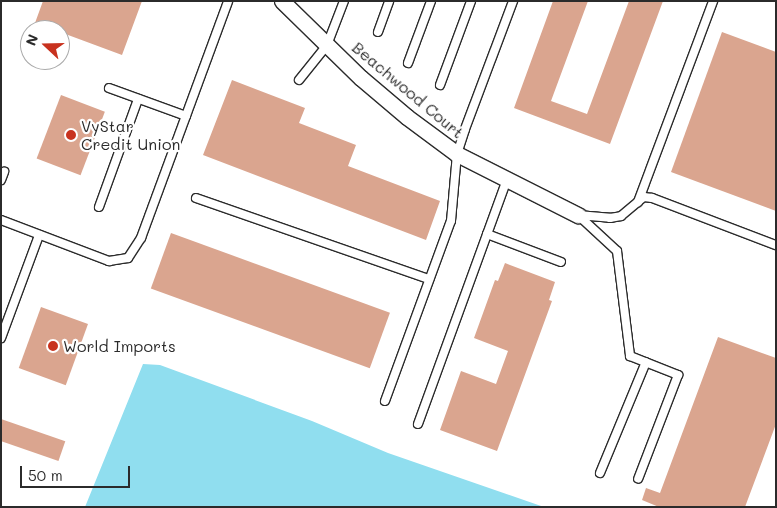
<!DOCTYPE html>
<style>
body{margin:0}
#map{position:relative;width:777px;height:508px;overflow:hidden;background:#fff;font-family:Mali,sans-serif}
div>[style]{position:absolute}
.water>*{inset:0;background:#90deef}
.building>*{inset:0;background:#daa58f;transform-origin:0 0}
.roads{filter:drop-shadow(1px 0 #2b2b2b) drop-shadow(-1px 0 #2b2b2b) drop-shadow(0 1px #2b2b2b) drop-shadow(0 -1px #2b2b2b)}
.service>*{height:8px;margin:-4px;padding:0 4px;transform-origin:4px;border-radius:4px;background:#fff}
.minor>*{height:15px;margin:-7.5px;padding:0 7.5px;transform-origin:7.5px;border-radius:7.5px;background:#fff}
.dots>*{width:14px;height:14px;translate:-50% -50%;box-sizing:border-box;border:2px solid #fff;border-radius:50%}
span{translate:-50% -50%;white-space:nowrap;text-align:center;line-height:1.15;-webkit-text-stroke:4.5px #fff;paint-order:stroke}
.street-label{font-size:16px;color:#2b2b2b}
.poi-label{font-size:16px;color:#2b2b2b}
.left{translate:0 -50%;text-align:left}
.frame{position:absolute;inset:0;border:2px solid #2b2b2b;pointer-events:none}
.north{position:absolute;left:20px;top:20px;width:50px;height:50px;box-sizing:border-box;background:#fff;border:1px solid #aaa;border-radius:50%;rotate:291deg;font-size:14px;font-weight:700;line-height:20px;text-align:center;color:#2b2b2b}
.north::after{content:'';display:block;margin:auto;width:18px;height:22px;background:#c8321e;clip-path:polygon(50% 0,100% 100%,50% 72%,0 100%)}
.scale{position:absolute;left:20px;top:466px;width:110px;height:22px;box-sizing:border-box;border:2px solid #2b2b2b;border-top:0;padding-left:6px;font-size:15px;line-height:18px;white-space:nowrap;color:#2b2b2b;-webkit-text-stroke:4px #fff;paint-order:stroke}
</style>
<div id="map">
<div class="water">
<div style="clip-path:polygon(143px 364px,160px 365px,312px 421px,388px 453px,544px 507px,85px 507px)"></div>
</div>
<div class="building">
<div style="clip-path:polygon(43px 1px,142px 1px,122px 55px,60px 32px,60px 30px,35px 23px)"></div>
<div style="clip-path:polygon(553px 1px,588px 1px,551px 101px,587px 114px,629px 1px,663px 1px,610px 144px,514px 108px)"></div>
<div style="clip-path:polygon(722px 32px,776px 52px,776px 211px,671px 172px)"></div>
<div style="clip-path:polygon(232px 80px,305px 108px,299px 123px,356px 145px,348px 166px,440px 201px,426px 240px,203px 155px)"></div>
<div style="left:61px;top:95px;width:47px;height:68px;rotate:21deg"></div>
<div style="left:171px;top:233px;width:233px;height:59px;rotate:20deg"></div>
<div style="clip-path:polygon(505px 263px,555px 282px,549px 300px,552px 301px,497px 451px,440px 430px,461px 371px,496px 384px,508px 351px,474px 338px,495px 280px,498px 281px)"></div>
<div style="left:41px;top:307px;width:50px;height:65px;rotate:20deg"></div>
<div style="clip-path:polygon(718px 337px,776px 358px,776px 424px,745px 507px,659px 507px,642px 500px,646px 488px,660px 493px)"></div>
<div style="left:1px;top:419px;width:68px;height:21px;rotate:19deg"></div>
</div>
<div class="roads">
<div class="service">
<div style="left:378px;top:32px;width:33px;rotate:-70deg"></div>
<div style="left:408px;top:63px;width:66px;rotate:-69.6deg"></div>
<div style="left:299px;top:80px;width:45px;rotate:-51.3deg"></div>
<div style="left:327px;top:45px;width:47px;rotate:-68.9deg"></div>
<div style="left:440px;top:85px;width:90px;rotate:-69.7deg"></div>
<div style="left:109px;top:88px;width:82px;rotate:20deg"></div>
<div style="left:1px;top:180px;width:9px;rotate:-69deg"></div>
<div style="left:196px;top:198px;width:247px;rotate:19.2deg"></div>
<div style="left:638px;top:202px;width:215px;rotate:-69.5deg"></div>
<div style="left:99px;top:207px;width:115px;rotate:-70.1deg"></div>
<div style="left:578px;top:215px;width:53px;rotate:42.7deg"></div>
<div style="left:617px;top:251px;width:106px;rotate:82.9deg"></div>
<div style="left:630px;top:356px;width:52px;rotate:21.6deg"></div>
<div style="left:678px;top:375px;width:111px;rotate:111deg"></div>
<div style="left:578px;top:215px;width:32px;rotate:5deg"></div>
<div style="left:610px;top:218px;width:11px;rotate:-10deg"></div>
<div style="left:621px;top:216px;width:30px;rotate:-40deg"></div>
<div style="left:644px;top:197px;width:8px;rotate:7deg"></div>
<div style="left:652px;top:198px;width:133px;rotate:20.8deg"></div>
<div style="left:1px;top:220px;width:116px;rotate:20.8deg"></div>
<div style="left:109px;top:261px;width:19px;rotate:-9deg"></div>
<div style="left:128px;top:258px;width:24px;rotate:-57deg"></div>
<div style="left:141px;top:238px;width:252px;rotate:-69.8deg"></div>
<div style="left:487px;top:234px;width:79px;rotate:20.7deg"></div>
<div style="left:1px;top:338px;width:110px;rotate:-69.7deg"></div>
<div style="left:385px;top:401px;width:192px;rotate:-69.9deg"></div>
<div style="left:451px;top:221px;width:67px;rotate:-84.9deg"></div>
<div style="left:457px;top:154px;width:26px;rotate:-72deg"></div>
<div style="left:465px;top:129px;width:137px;rotate:-69.4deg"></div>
<div style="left:418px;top:424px;width:261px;rotate:-70deg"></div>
<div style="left:600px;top:473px;width:120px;rotate:-67.5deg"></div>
</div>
<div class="minor">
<div style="left:282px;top:1px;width:110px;rotate:44.3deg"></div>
<div style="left:361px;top:78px;width:60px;rotate:40.3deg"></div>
<div style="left:407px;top:117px;width:62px;rotate:36.5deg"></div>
<div style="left:457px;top:154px;width:136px;rotate:26.8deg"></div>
</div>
</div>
<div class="dots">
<div style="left:71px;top:135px;background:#c8321e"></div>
<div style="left:53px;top:346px;background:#c8321e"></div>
</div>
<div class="street-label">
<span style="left:408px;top:90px;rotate:40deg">Beachwood Court</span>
</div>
<div class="poi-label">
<span class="left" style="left:81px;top:135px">VyStar<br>Credit Union</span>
<span class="left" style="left:63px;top:346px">World Imports</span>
</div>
<div class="frame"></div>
<div class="north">N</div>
<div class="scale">50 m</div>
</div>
